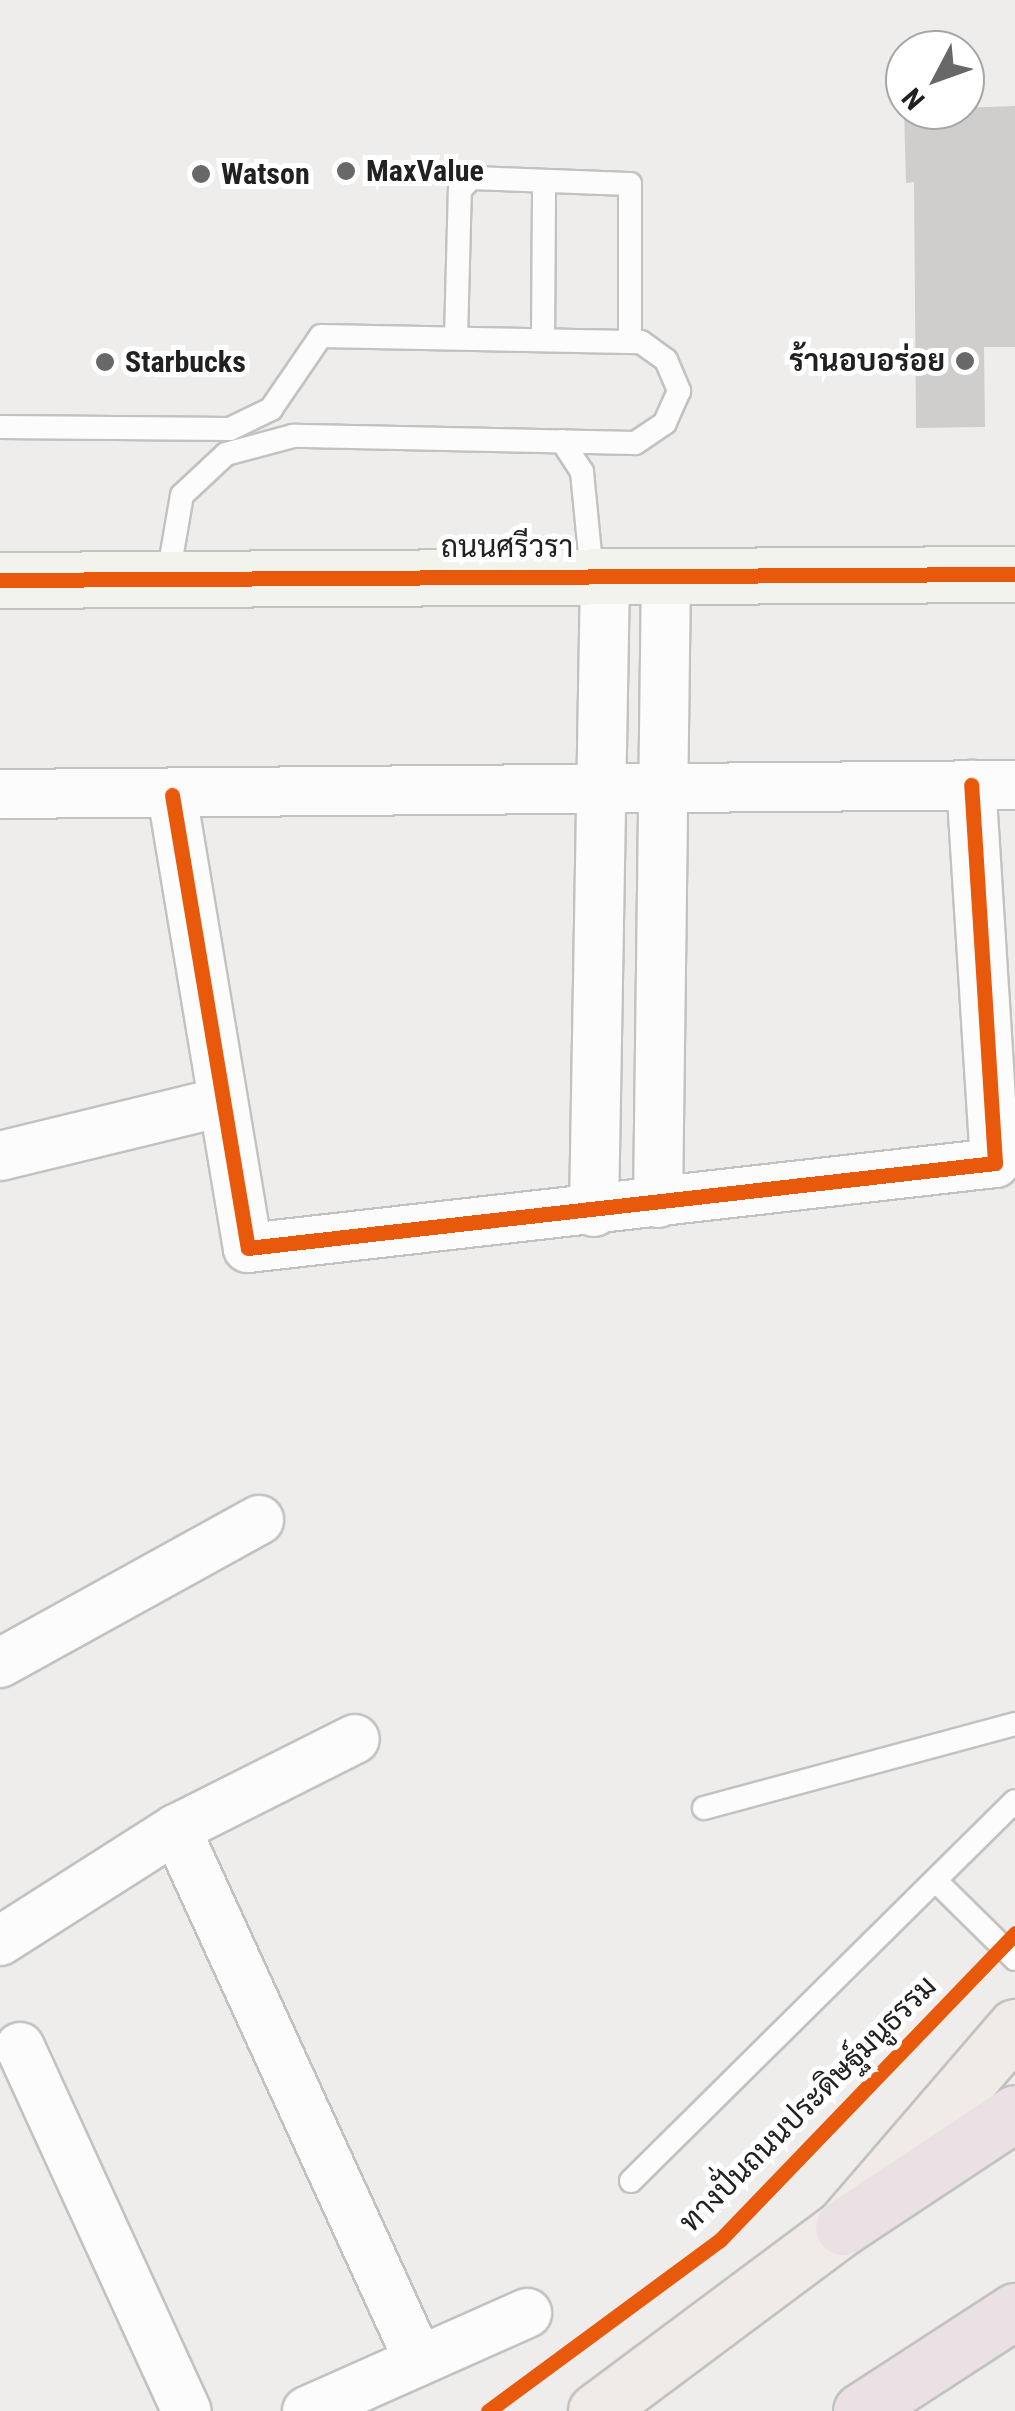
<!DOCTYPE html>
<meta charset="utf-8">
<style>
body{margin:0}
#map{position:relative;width:1015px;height:2411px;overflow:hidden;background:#efedeb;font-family:"Roboto Condensed",Sarabun,sans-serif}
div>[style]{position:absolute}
.building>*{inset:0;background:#d0cecc}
.roads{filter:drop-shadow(2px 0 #c2c2c1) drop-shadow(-2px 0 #c2c2c1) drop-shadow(0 2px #c2c2c1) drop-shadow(0 -2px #c2c2c1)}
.lane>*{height:22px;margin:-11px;padding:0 11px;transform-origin:11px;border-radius:11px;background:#fdfcfc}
.street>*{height:48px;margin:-24px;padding:0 24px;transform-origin:24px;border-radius:24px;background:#fdfcfc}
.secondary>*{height:55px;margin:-27.5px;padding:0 27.5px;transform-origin:27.5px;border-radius:27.5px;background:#f3f3ed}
.primary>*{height:55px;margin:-27.5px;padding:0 27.5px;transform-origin:27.5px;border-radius:27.5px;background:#f1ebe8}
.highway>*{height:55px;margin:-27.5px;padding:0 27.5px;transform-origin:27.5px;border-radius:27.5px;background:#ebe1e4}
.cycleway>*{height:15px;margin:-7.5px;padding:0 7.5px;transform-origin:7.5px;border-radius:7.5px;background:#e8590c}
.dots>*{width:28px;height:28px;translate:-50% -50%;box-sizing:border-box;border:5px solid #fff;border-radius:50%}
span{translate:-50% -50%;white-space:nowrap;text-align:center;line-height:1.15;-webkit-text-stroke:10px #fff;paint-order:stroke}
.poi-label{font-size:30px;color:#212121;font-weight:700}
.left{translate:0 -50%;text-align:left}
.right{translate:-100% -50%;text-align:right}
.street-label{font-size:30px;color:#212121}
.north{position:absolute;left:885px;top:30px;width:100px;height:100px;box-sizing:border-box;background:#fff;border:2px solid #a6a6a6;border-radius:50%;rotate:229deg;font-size:28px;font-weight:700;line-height:40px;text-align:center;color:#212121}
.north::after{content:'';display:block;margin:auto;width:35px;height:45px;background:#696868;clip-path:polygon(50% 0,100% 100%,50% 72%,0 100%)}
</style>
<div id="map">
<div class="building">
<div style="clip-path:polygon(1015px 106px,1015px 347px,984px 347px,985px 427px,916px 428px,914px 182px,906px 183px,904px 110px)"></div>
</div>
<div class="roads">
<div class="lane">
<div style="left:456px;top:338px;width:148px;rotate:-88.5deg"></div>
<div style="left:460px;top:190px;width:16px;rotate:-47deg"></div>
<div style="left:471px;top:178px;width:159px;rotate:2.2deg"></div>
<div style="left:630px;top:184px;width:158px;rotate:90deg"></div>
<div style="left:543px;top:340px;width:159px;rotate:-89.6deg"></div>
<div style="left:0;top:427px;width:230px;rotate:0.5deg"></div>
<div style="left:230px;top:429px;width:46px;rotate:-26deg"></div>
<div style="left:271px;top:409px;width:88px;rotate:-55.6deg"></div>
<div style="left:321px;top:336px;width:320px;rotate:1.1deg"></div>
<div style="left:641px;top:342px;width:31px;rotate:36deg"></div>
<div style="left:666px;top:360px;width:34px;rotate:67deg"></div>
<div style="left:679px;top:391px;width:35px;rotate:114deg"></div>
<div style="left:665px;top:423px;width:36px;rotate:146deg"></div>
<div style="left:635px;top:443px;width:342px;rotate:-178.8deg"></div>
<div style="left:293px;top:436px;width:69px;rotate:165deg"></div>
<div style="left:226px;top:454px;width:60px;rotate:137deg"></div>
<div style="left:182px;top:495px;width:82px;rotate:99.8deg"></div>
<div style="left:562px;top:441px;width:37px;rotate:57deg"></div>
<div style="left:582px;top:472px;width:102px;rotate:84.4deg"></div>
<div style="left:704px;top:1808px;width:322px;rotate:-15.1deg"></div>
<div style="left:938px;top:1883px;width:108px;rotate:44.6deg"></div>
<div style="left:631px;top:2181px;width:540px;rotate:-44.7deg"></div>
</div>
<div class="street">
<div style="left:0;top:794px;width:1015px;rotate:-0.51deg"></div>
<div style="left:172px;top:795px;width:459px;rotate:80.5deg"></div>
<div style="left:248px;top:1248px;width:752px;rotate:-6.49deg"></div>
<div style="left:995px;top:1163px;width:379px;rotate:-93.6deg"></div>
<div style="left:0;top:1156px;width:228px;rotate:-13.7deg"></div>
<div style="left:658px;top:1203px;width:626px;rotate:-89.27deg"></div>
<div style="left:594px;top:1212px;width:638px;rotate:-89.01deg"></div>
<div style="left:0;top:1663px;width:296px;rotate:-28.9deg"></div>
<div style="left:176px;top:1829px;width:585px;rotate:65.45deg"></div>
<div style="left:0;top:1941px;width:209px;rotate:-32.5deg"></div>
<div style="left:176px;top:1829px;width:200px;rotate:-26.7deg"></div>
<div style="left:20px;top:2047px;width:400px;rotate:65.4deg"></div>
<div style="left:307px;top:2411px;width:241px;rotate:-24deg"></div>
</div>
<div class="secondary">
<div style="left:0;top:580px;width:1015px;rotate:-0.34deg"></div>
</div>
<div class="primary">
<div style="left:596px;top:2411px;width:308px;rotate:-36.7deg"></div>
<div style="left:843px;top:2227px;width:264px;rotate:-49.3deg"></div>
</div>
<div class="highway">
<div style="left:843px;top:2227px;width:206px;rotate:-33.5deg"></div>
<div style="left:861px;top:2411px;width:184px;rotate:-33deg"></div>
</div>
</div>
<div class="cycleway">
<div style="left:0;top:580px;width:1015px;rotate:-0.34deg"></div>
<div style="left:172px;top:795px;width:459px;rotate:80.5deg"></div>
<div style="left:248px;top:1248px;width:752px;rotate:-6.49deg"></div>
<div style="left:995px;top:1163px;width:379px;rotate:-93.6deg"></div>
<div style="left:488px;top:2411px;width:288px;rotate:-36.4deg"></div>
<div style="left:720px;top:2240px;width:426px;rotate:-46.1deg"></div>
</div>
<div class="dots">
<div style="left:346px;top:171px;background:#696868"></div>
<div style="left:201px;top:174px;background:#696868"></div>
<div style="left:965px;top:361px;background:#696868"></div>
<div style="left:105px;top:362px;background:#696868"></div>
</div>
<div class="poi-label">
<span class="left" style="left:366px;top:171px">MaxValue</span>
<span class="left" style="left:221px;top:174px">Watson</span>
<span class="right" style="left:945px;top:361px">ร้านอบอร่อย</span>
<span class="left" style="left:125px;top:362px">Starbucks</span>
</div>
<div class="street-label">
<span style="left:507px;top:547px">ถนนศรีวรา</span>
<span style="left:808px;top:2104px;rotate:-45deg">ทางปั่นถนนประดิษฐ์มนูธรรม</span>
</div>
<div class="north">N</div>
</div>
